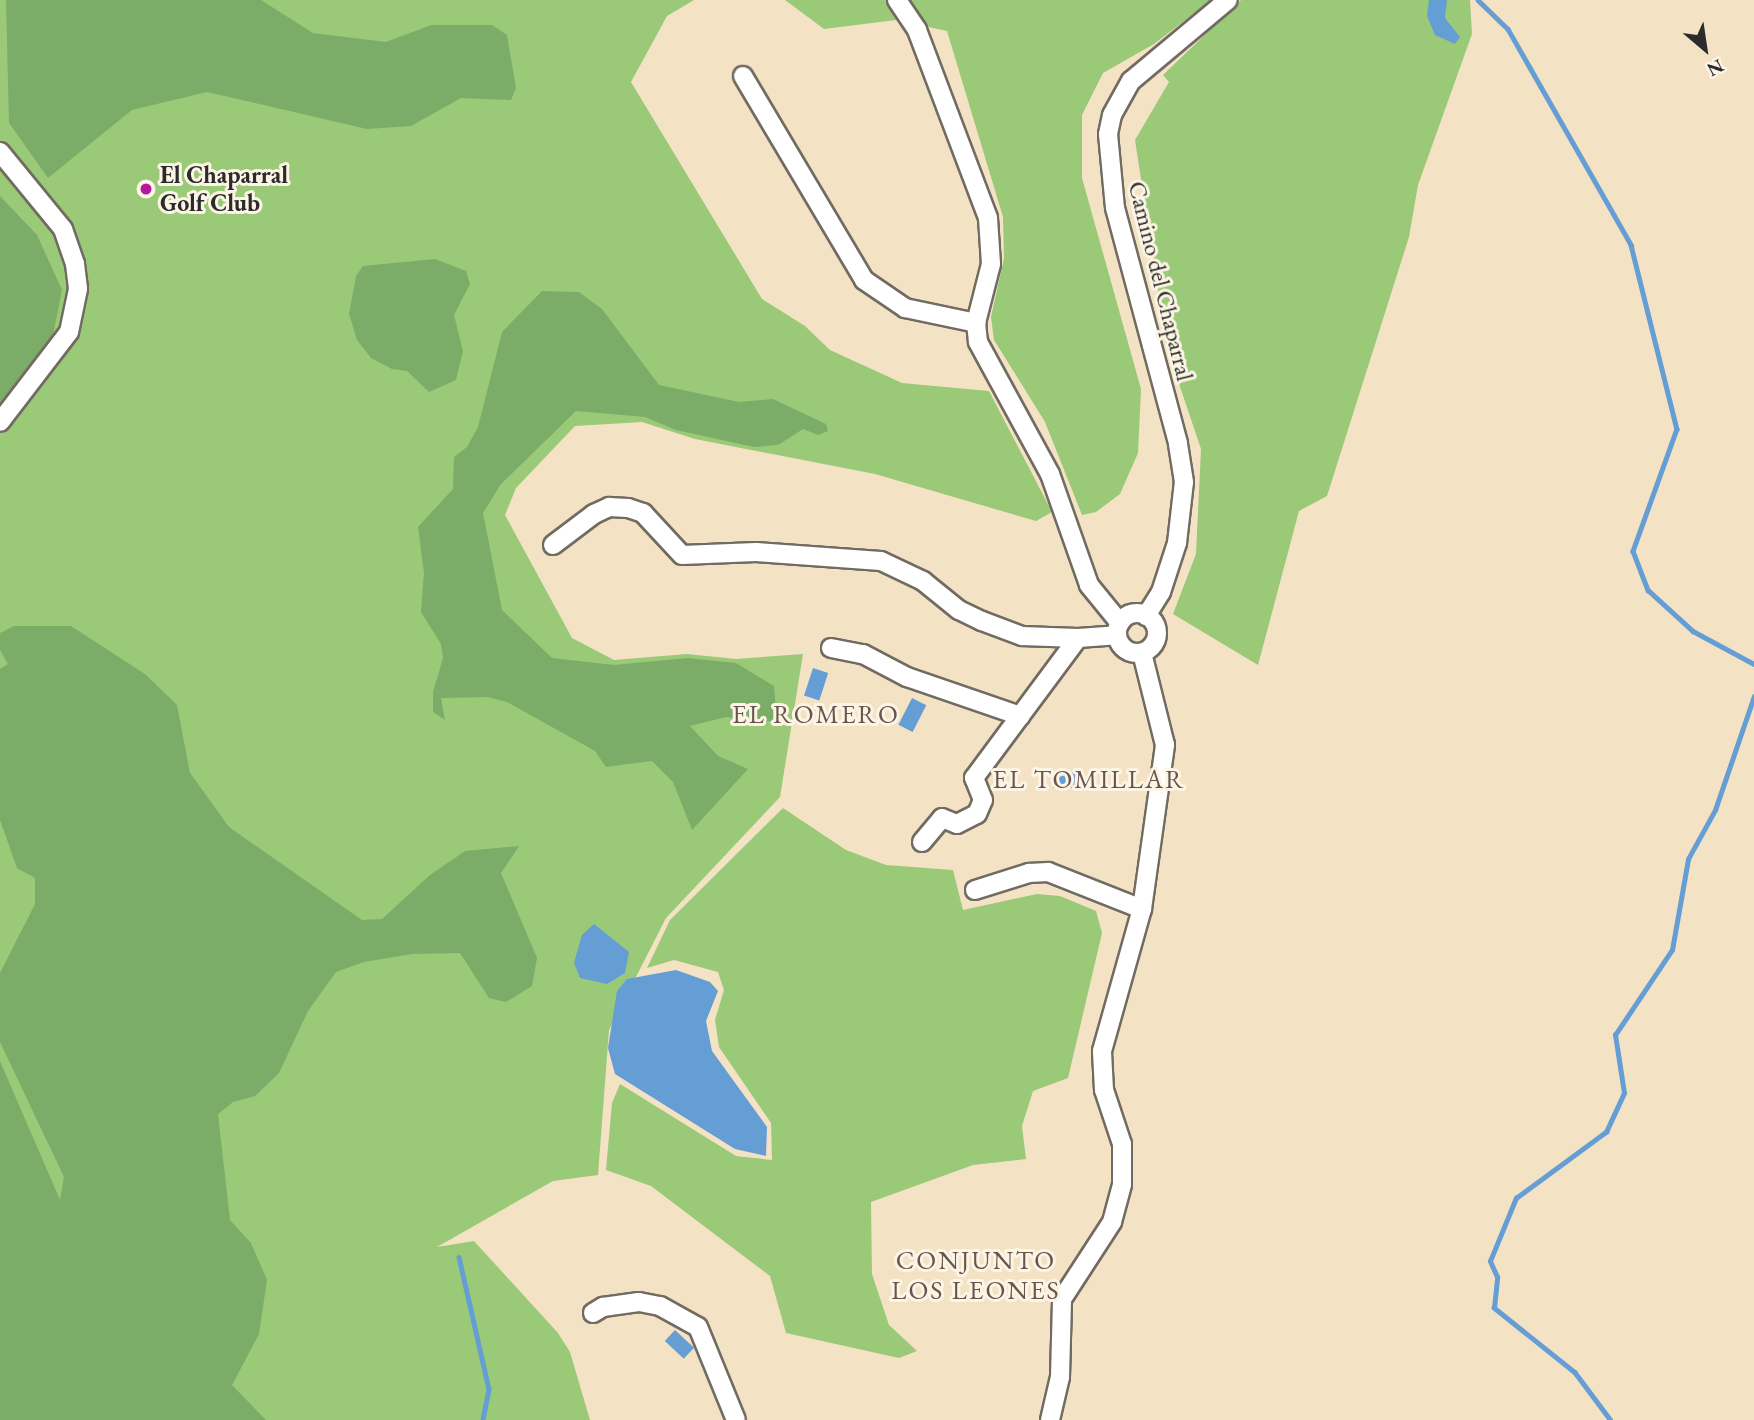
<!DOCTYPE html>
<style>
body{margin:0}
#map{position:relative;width:1754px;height:1420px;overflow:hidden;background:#f4e2c5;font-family:"EB Garamond",serif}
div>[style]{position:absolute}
.green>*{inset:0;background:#9ac978}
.forest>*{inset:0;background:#7bad68}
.water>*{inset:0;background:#649ed4;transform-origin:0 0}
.stream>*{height:4.5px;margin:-2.25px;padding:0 2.25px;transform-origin:2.25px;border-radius:2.25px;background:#649ed4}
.roads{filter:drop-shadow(2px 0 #716b61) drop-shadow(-2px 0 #716b61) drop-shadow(0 2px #716b61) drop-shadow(0 -2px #716b61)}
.street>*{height:18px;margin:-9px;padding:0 9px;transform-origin:9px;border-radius:9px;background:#fff}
.street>.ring{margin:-9px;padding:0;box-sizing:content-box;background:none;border:18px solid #fff;border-radius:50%}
.dots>*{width:19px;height:19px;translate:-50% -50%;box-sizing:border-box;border:4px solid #fcf5e5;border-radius:50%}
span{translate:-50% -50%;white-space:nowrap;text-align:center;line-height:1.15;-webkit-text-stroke:6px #fcf5e5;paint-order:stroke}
.poi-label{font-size:24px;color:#2b2b2b;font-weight:700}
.left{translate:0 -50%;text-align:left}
.street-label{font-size:24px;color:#2b2b2b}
.neighbourhood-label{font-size:26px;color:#69554e;letter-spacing:2px}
.north{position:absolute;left:1670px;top:14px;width:70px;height:70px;-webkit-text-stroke:5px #fcf5e5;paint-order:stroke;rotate:151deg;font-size:19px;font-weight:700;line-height:28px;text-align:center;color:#2b2b2b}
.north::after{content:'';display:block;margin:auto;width:24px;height:32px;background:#2b2b2b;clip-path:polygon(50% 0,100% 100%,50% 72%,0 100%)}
</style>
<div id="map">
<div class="green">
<div style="clip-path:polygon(0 0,694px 0,667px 16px,631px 82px,762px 299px,805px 326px,830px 350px,902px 383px,989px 391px,1052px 512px,1036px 521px,875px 474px,695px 439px,642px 422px,575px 426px,516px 488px,505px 515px,572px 638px,614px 660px,687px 654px,736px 659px,803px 654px,780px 797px,666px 918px,609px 1030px,598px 1175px,553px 1181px,437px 1247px,474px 1241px,558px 1333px,570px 1352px,590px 1420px,0 1420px)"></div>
<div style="clip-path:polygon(785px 0,1211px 0,1154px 44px,1103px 73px,1082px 115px,1082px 178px,1141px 389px,1138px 453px,1120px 494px,1096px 512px,1082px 515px,1045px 422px,994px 340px,991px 317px,1004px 258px,1003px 217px,947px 31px,896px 20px,824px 29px)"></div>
<div style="clip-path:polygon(1241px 0,1470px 0,1472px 34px,1418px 185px,1409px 237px,1327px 496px,1299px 511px,1258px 665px,1173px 614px,1196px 554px,1201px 449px,1167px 348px,1135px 140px,1169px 82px,1163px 75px)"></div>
<div style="clip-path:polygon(783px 808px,846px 850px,886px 865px,953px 870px,963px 910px,1037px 894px,1060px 896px,1096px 911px,1102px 933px,1068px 1078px,1033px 1091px,1022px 1126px,1026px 1159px,973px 1165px,871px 1202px,872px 1274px,889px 1325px,917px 1351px,899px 1358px,786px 1333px,770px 1276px,651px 1186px,606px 1170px,612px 1103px,620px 1084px,736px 1156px,772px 1160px,771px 1123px,719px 1047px,715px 1020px,724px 990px,718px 972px,674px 960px,647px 968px,670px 920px)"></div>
</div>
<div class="forest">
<div style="clip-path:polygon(6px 0,261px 0,313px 33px,386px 42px,431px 25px,492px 25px,507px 35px,516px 88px,511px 100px,461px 98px,411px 126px,367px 129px,207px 92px,132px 110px,48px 178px,9px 123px)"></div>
<div style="clip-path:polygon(0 196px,37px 235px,62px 290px,51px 345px,0 408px)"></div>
<div style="clip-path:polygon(435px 259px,466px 271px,470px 284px,454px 315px,463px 351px,456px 380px,429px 392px,407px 371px,392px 369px,371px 358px,357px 340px,349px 314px,356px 276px,363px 266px)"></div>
<div style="clip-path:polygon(542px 291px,579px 292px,602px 309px,659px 385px,739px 402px,773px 399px,826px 424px,828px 431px,818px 435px,803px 429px,778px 445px,754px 447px,676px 430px,645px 417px,576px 411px,501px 484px,483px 513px,502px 610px,552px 658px,614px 665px,687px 658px,736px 663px,774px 686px,777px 722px,726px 717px,690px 726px,718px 756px,748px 769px,692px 830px,673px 782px,652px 761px,606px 767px,595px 751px,507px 702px,487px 697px,441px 698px,445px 720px,433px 712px,433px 692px,443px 658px,441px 644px,421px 612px,424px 573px,418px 527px,453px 489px,454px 457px,467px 447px,478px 427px,502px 332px)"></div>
<div style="clip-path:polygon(14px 626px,71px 626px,145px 674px,177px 705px,190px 773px,229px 827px,362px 920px,382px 919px,430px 875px,465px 851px,519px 846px,501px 873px,537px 958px,532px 986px,506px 1002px,489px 998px,460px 953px,412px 954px,364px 962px,336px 972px,308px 1011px,279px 1073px,255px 1096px,233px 1102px,218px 1114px,230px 1220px,251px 1243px,267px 1280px,259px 1334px,232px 1385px,266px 1420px,0 1420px,0 1061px,60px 1200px,64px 1177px,0 1042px,0 973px,35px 904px,35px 878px,17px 868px,0 820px,0 669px,8px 664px,0 650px,0 633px)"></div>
</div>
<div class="water">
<div style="clip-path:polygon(1429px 0,1447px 0,1445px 18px,1460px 37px,1455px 44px,1435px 35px,1427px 16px)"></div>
<div style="left:813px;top:668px;width:16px;height:29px;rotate:18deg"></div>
<div style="left:912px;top:698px;width:16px;height:30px;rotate:27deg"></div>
<div style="clip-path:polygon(1073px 772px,1081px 777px,1081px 788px,1053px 788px,1054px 779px)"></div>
<div style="clip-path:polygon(594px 924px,629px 952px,625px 973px,607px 984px,580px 978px,574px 963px,582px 935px)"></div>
<div style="clip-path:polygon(676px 970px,710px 982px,718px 991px,706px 1021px,712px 1051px,767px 1127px,766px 1156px,735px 1149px,615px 1074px,608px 1048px,617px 991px,627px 979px)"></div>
<div style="left:675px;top:1330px;width:26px;height:15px;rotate:43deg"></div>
</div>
<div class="stream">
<div style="left:1478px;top:0;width:42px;rotate:44deg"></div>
<div style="left:1508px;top:29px;width:249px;rotate:60.3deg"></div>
<div style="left:1631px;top:245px;width:190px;rotate:76deg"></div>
<div style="left:1677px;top:429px;width:130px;rotate:109.8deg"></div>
<div style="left:1633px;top:551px;width:42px;rotate:69deg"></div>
<div style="left:1648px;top:590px;width:61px;rotate:42.3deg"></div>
<div style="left:1693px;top:631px;width:69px;rotate:28.4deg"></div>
<div style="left:459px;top:1257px;width:135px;rotate:77.2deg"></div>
<div style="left:489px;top:1389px;width:32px;rotate:101deg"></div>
<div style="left:1610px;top:1420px;width:59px;rotate:-126.7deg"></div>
<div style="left:1575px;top:1373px;width:104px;rotate:-141.3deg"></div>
<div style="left:1494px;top:1308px;width:31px;rotate:-84deg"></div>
<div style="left:1497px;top:1277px;width:17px;rotate:-114deg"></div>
<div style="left:1490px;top:1261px;width:68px;rotate:-67.6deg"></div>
<div style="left:1516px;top:1198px;width:112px;rotate:-36.3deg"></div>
<div style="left:1606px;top:1132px;width:43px;rotate:-65.2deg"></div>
<div style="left:1624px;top:1093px;width:59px;rotate:-98.8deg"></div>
<div style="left:1615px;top:1035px;width:102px;rotate:-56.2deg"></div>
<div style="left:1672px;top:950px;width:92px;rotate:-80deg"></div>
<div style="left:1688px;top:859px;width:56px;rotate:-61.1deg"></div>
<div style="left:1715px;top:810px;width:120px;rotate:-71.1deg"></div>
</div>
<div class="roads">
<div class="street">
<div style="left:897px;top:0;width:36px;rotate:56deg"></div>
<div style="left:917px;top:30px;width:201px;rotate:69.3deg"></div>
<div style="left:988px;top:218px;width:46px;rotate:86.3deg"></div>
<div style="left:991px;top:264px;width:61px;rotate:104.3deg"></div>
<div style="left:976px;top:323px;width:19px;rotate:84deg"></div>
<div style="left:978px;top:342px;width:150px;rotate:61.4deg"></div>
<div style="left:1050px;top:474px;width:118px;rotate:70.6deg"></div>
<div style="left:1089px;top:585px;width:49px;rotate:50.8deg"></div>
<div style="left:743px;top:76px;width:237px;rotate:59.3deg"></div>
<div style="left:864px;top:280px;width:50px;rotate:34.3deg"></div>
<div style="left:905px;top:308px;width:73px;rotate:11.9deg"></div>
<div style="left:0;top:152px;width:99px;rotate:50.7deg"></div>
<div style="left:63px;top:229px;width:37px;rotate:71deg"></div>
<div style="left:75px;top:264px;width:25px;rotate:83deg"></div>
<div style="left:78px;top:289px;width:44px;rotate:101.8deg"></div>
<div style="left:69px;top:332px;width:113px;rotate:127.5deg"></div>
<div style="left:553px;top:545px;width:51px;rotate:-37.1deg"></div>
<div style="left:594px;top:514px;width:17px;rotate:-25deg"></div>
<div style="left:609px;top:507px;width:19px;rotate:3deg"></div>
<div style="left:628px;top:508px;width:16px;rotate:18deg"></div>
<div style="left:643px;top:513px;width:57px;rotate:47.1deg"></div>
<div style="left:682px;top:555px;width:74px;rotate:-2.3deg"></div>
<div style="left:756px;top:552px;width:125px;rotate:4.1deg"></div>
<div style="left:881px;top:561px;width:47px;rotate:25.5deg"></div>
<div style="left:923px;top:581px;width:46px;rotate:38.9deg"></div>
<div style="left:959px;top:610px;width:25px;rotate:26deg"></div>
<div style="left:982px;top:621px;width:43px;rotate:20.6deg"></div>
<div style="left:1022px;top:636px;width:56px;rotate:2deg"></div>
<div class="ring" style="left:1117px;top:613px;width:22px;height:22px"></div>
<div style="left:1146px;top:616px;width:28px;rotate:-58deg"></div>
<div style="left:1161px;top:592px;width:52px;rotate:-71.9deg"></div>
<div style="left:1177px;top:543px;width:61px;rotate:-83.5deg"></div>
<div style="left:1184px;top:482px;width:39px;rotate:-99deg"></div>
<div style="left:1178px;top:443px;width:243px;rotate:-105deg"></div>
<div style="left:1115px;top:208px;width:74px;rotate:-95.4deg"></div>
<div style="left:1108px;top:134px;width:19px;rotate:-78deg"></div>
<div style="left:1112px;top:115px;width:39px;rotate:-61deg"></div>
<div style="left:1131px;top:81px;width:126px;rotate:-39.9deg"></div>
<div style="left:831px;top:648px;width:33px;rotate:11deg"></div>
<div style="left:863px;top:654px;width:50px;rotate:27.6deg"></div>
<div style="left:907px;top:677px;width:120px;rotate:19deg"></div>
<div style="left:922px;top:842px;width:31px;rotate:-50deg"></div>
<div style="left:942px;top:818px;width:16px;rotate:22deg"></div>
<div style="left:957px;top:824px;width:22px;rotate:-27deg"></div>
<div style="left:977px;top:814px;width:15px;rotate:-67deg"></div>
<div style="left:983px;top:800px;width:24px;rotate:-112deg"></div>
<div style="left:974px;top:778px;width:174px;rotate:-53.4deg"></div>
<div style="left:1078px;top:638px;width:39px;rotate:-4deg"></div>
<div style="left:975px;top:890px;width:57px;rotate:-17.5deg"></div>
<div style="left:1029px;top:873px;width:19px;rotate:-3deg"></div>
<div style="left:1048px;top:872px;width:101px;rotate:21.5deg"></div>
<div style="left:593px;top:1313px;width:12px;rotate:-31deg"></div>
<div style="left:603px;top:1307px;width:36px;rotate:-8deg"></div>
<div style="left:639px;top:1302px;width:21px;rotate:11deg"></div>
<div style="left:660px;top:1306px;width:43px;rotate:28.9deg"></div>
<div style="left:698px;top:1327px;width:100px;rotate:67.8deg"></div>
<div style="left:1050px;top:1420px;width:44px;rotate:-76.9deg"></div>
<div style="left:1060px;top:1377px;width:78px;rotate:-88.5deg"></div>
<div style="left:1062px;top:1299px;width:92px;rotate:-57deg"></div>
<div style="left:1112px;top:1222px;width:39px;rotate:-75deg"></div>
<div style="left:1122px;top:1184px;width:40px;rotate:-90deg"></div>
<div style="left:1122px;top:1144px;width:57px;rotate:-108.4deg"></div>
<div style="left:1104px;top:1090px;width:39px;rotate:-93deg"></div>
<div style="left:1102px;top:1051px;width:148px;rotate:-74.3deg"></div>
<div style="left:1142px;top:909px;width:166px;rotate:-82deg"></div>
<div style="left:1165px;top:745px;width:95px;rotate:-104deg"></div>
</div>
</div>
<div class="dots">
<div style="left:146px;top:189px;background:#b5179e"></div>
</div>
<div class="poi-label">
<span class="left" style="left:160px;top:189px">El Chaparral<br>Golf Club</span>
</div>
<div class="street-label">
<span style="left:1161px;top:281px;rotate:76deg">Camino del Chaparral</span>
</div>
<div class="neighbourhood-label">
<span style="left:816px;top:715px">EL ROMERO</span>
<span style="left:1089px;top:780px">EL TOMILLAR</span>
<span style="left:976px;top:1276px">CONJUNTO<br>LOS LEONES</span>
</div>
<div class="north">N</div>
</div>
